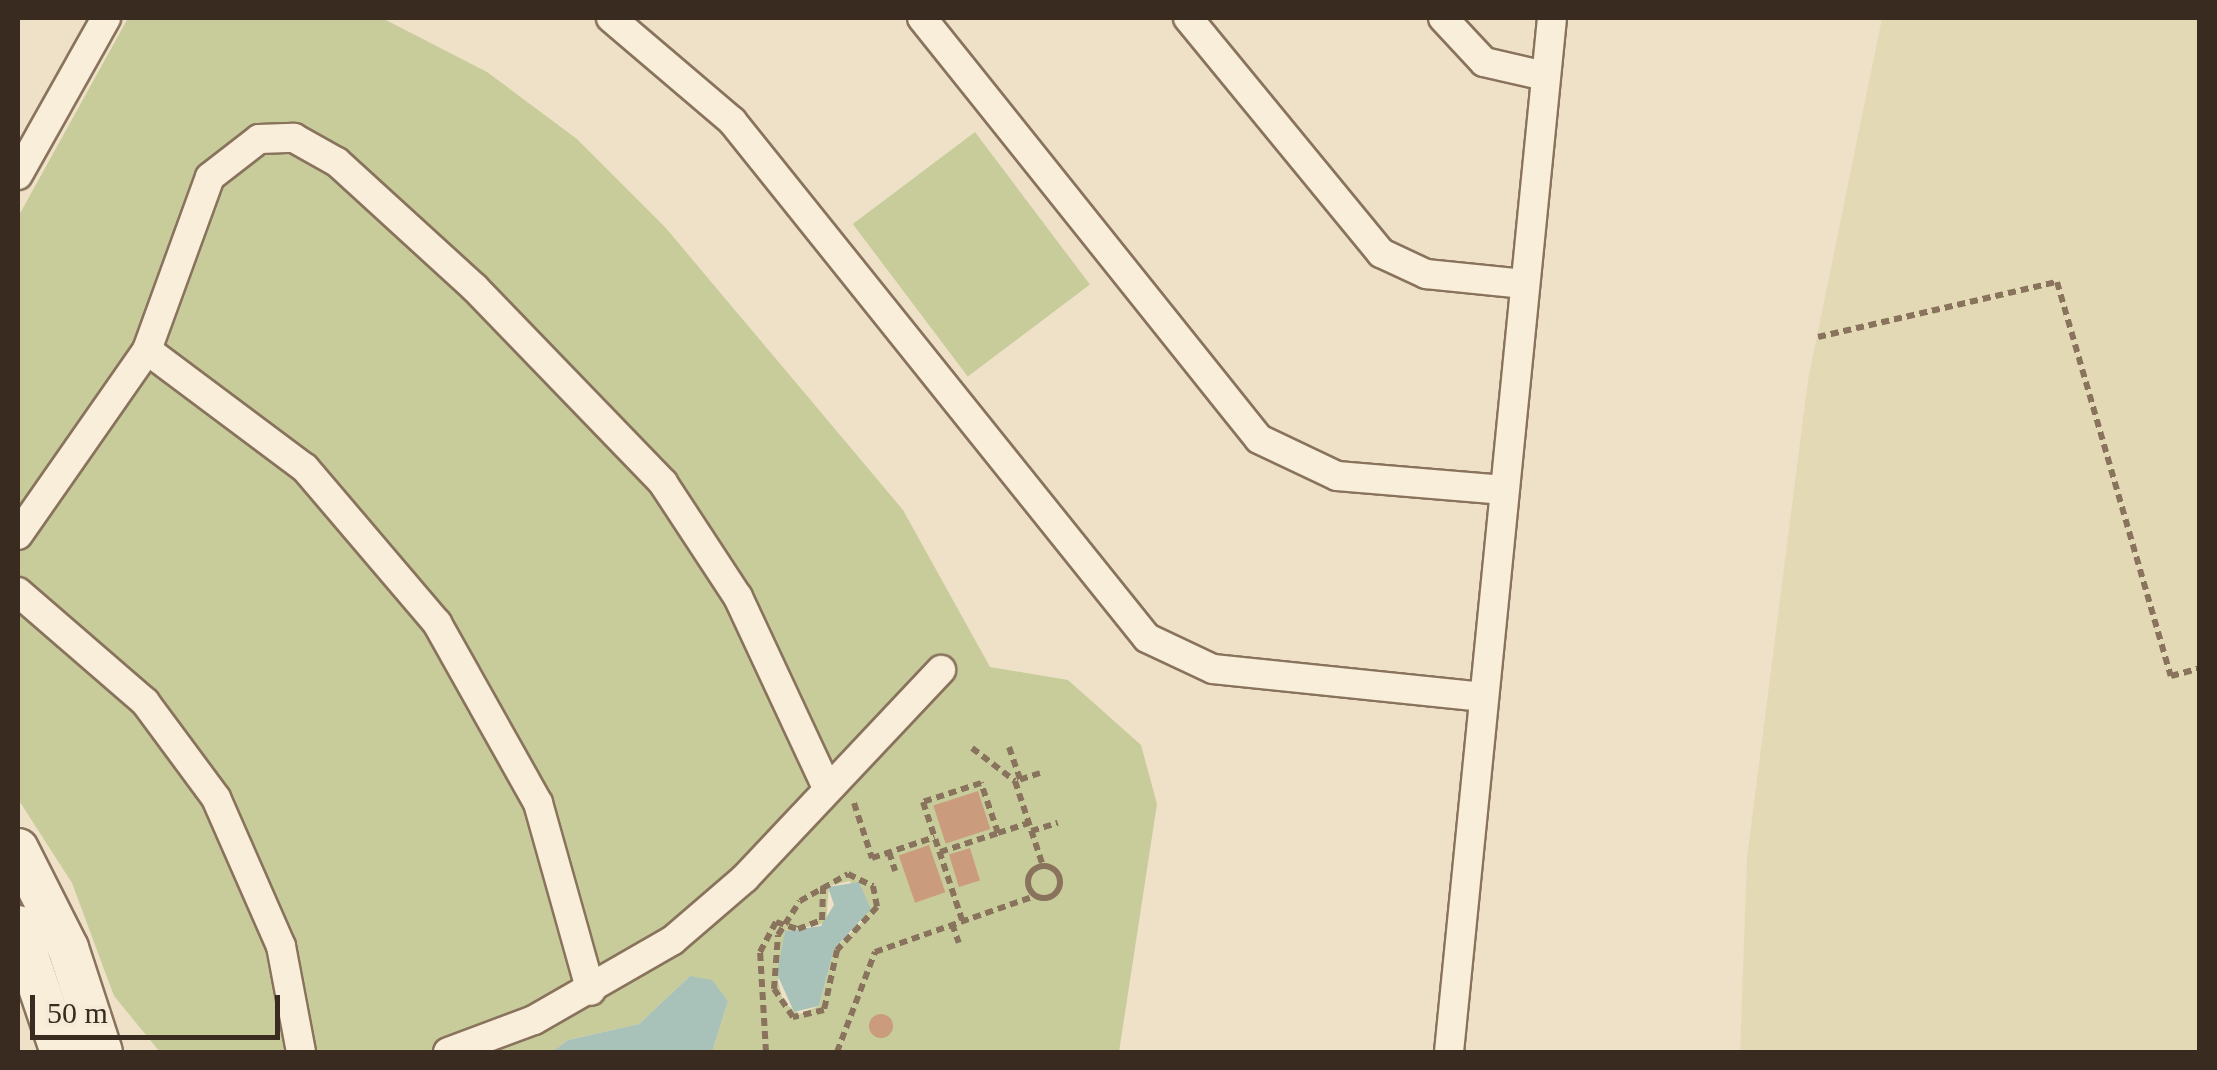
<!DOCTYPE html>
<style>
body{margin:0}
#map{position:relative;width:2217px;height:1070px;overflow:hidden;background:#eee1c7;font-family:"Times New Roman",serif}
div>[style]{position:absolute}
.farmland>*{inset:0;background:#e3dab5}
.green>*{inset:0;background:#c8cc9b;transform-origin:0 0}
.water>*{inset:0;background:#a8c2b9}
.building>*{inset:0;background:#cb9b7e;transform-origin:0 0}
.round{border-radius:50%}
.path>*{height:6px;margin-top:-3px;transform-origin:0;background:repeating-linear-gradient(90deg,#89735d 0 8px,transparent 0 13px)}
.path>.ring{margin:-3px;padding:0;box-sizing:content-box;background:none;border:6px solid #89735d;border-radius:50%}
.roads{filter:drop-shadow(2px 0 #89735d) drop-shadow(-2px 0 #89735d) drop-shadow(0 2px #89735d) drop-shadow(0 -2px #89735d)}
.street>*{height:28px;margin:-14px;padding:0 14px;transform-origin:14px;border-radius:14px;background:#f8eeda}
.secondary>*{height:40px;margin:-20px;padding:0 20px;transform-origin:20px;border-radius:20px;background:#f8eeda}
span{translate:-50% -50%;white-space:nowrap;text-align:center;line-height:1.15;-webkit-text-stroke:9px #f5ebd7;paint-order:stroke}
.frame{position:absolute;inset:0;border:20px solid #3a2b20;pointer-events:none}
.scale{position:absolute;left:30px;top:995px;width:250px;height:45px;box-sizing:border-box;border:5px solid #3a2b20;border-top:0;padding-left:12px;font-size:30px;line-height:35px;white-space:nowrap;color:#3a2b20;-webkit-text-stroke:8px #f5ebd7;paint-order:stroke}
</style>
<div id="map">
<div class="farmland">
<div style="clip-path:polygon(1882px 18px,2199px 18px,2199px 1052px,1740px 1052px,1747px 858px,1808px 380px)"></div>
</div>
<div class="green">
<div style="clip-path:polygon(evenodd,128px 18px,382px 18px,487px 72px,577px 139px,665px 227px,903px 510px,990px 667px,1068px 680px,1141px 745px,1157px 804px,1119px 1052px,712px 1052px,728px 1001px,690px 976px,639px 1024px,568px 1040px,552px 1052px,160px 1052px,114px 996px,72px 883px,18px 799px,18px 217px,128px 18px,850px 881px,865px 919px,834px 949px,819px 1006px,800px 1014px,784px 1003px,778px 982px,785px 931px,826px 923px,829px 886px,850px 881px)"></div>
<div style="left:975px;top:132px;width:191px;height:153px;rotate:53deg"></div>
</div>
<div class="water">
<div style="clip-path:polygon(859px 882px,871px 909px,834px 949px,819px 1006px,794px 1012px,777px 974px,785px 931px,821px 926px,834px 905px,828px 887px)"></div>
<div style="clip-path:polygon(690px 976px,712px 980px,728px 1001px,712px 1052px,552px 1052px,568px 1040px,639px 1024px)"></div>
</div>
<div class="building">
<div style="left:978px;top:791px;width:40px;height:47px;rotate:72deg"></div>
<div style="left:929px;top:845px;width:50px;height:32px;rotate:71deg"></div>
<div style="left:970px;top:848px;width:34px;height:22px;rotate:73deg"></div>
<div class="round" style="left:869px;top:1014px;width:24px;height:24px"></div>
</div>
<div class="path">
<div style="left:1818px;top:337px;width:245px;rotate:-13deg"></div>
<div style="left:2057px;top:282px;width:410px;rotate:73.9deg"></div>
<div style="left:2171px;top:676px;width:30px;rotate:-15deg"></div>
<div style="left:1009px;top:747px;width:34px;rotate:71deg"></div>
<div style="left:972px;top:748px;width:54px;rotate:37.5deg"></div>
<div style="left:1040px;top:773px;width:26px;rotate:162deg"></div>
<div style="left:1015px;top:781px;width:89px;rotate:71.8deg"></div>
<div style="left:854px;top:803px;width:58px;rotate:71.9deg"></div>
<div style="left:872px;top:858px;width:66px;rotate:-18.4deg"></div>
<div style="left:1031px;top:831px;width:28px;rotate:-17deg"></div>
<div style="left:998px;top:833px;width:32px;rotate:-18deg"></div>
<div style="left:889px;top:852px;width:20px;rotate:72deg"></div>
<div style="left:940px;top:852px;width:61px;rotate:-18.1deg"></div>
<div style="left:998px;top:833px;width:53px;rotate:-108.8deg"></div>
<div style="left:981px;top:783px;width:61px;rotate:161.9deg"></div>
<div style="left:923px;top:802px;width:124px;rotate:71.7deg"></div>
<div class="ring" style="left:1028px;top:866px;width:26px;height:26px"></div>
<div style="left:848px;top:874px;width:28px;rotate:26deg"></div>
<div style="left:873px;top:886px;width:21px;rotate:79deg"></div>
<div style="left:877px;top:907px;width:59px;rotate:132.9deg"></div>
<div style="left:837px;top:950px;width:61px;rotate:102.2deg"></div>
<div style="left:824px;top:1010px;width:32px;rotate:167deg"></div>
<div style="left:793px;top:1017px;width:34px;rotate:-124deg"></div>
<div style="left:774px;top:989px;width:54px;rotate:-85.8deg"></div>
<div style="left:778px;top:935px;width:40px;rotate:-57.1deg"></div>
<div style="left:800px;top:901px;width:55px;rotate:-29.4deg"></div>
<div style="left:952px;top:924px;width:20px;rotate:70deg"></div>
<div style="left:766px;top:1052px;width:100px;rotate:-93.4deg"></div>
<div style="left:760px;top:952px;width:34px;rotate:-62deg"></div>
<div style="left:776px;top:922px;width:23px;rotate:18deg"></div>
<div style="left:798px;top:929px;width:26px;rotate:-21deg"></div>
<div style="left:822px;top:920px;width:36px;rotate:-88deg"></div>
<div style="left:837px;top:1052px;width:107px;rotate:-69.2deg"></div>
<div style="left:875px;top:952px;width:170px;rotate:-19.3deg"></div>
</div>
<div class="roads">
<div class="street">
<div style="left:611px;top:18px;width:159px;rotate:40.4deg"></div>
<div style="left:732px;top:121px;width:663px;rotate:51.25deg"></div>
<div style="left:1147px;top:638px;width:73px;rotate:25.2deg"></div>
<div style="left:1213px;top:669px;width:272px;rotate:5.9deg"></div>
<div style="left:922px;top:18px;width:539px;rotate:51.32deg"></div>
<div style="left:1259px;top:439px;width:86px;rotate:25.4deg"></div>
<div style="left:1337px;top:476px;width:168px;rotate:4.8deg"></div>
<div style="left:1188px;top:18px;width:304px;rotate:50.6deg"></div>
<div style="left:1381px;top:253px;width:50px;rotate:25deg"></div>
<div style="left:1426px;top:274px;width:99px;rotate:5.8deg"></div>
<div style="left:1443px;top:18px;width:60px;rotate:47deg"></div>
<div style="left:1484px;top:62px;width:63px;rotate:12.9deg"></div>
<div style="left:18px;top:175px;width:180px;rotate:-60.7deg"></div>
<div style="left:147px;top:350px;width:197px;rotate:36.8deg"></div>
<div style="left:305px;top:468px;width:204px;rotate:49.6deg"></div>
<div style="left:437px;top:623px;width:206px;rotate:60.7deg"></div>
<div style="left:538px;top:803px;width:195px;rotate:74.3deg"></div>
<div style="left:18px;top:535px;width:226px;rotate:-55.1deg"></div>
<div style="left:147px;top:350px;width:184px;rotate:-70deg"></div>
<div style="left:210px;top:177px;width:62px;rotate:-37.8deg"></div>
<div style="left:259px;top:139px;width:35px;rotate:-2deg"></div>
<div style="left:294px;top:138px;width:49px;rotate:29.2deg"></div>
<div style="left:337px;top:162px;width:187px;rotate:42.4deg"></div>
<div style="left:475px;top:288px;width:271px;rotate:46deg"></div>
<div style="left:663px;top:483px;width:136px;rotate:56.7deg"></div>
<div style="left:738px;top:597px;width:211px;rotate:65deg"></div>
<div style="left:18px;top:592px;width:168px;rotate:40.9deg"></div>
<div style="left:145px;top:702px;width:119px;rotate:53.5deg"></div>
<div style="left:216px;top:798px;width:162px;rotate:66.3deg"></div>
<div style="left:281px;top:946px;width:108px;rotate:79.3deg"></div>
<div style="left:448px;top:1052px;width:92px;rotate:-20.4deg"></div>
<div style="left:534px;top:1020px;width:160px;rotate:-29.9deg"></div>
<div style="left:673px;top:940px;width:95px;rotate:-40.7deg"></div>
<div style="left:745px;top:878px;width:286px;rotate:-46.7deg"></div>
<div style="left:1449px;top:1052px;width:1039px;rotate:-84.31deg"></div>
</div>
<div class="secondary">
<div style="left:18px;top:849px;width:111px;rotate:63.2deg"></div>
<div style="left:68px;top:948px;width:109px;rotate:71.9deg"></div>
<div style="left:18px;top:926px;width:133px;rotate:71.2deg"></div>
</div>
</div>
<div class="frame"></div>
<div class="scale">50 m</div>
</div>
